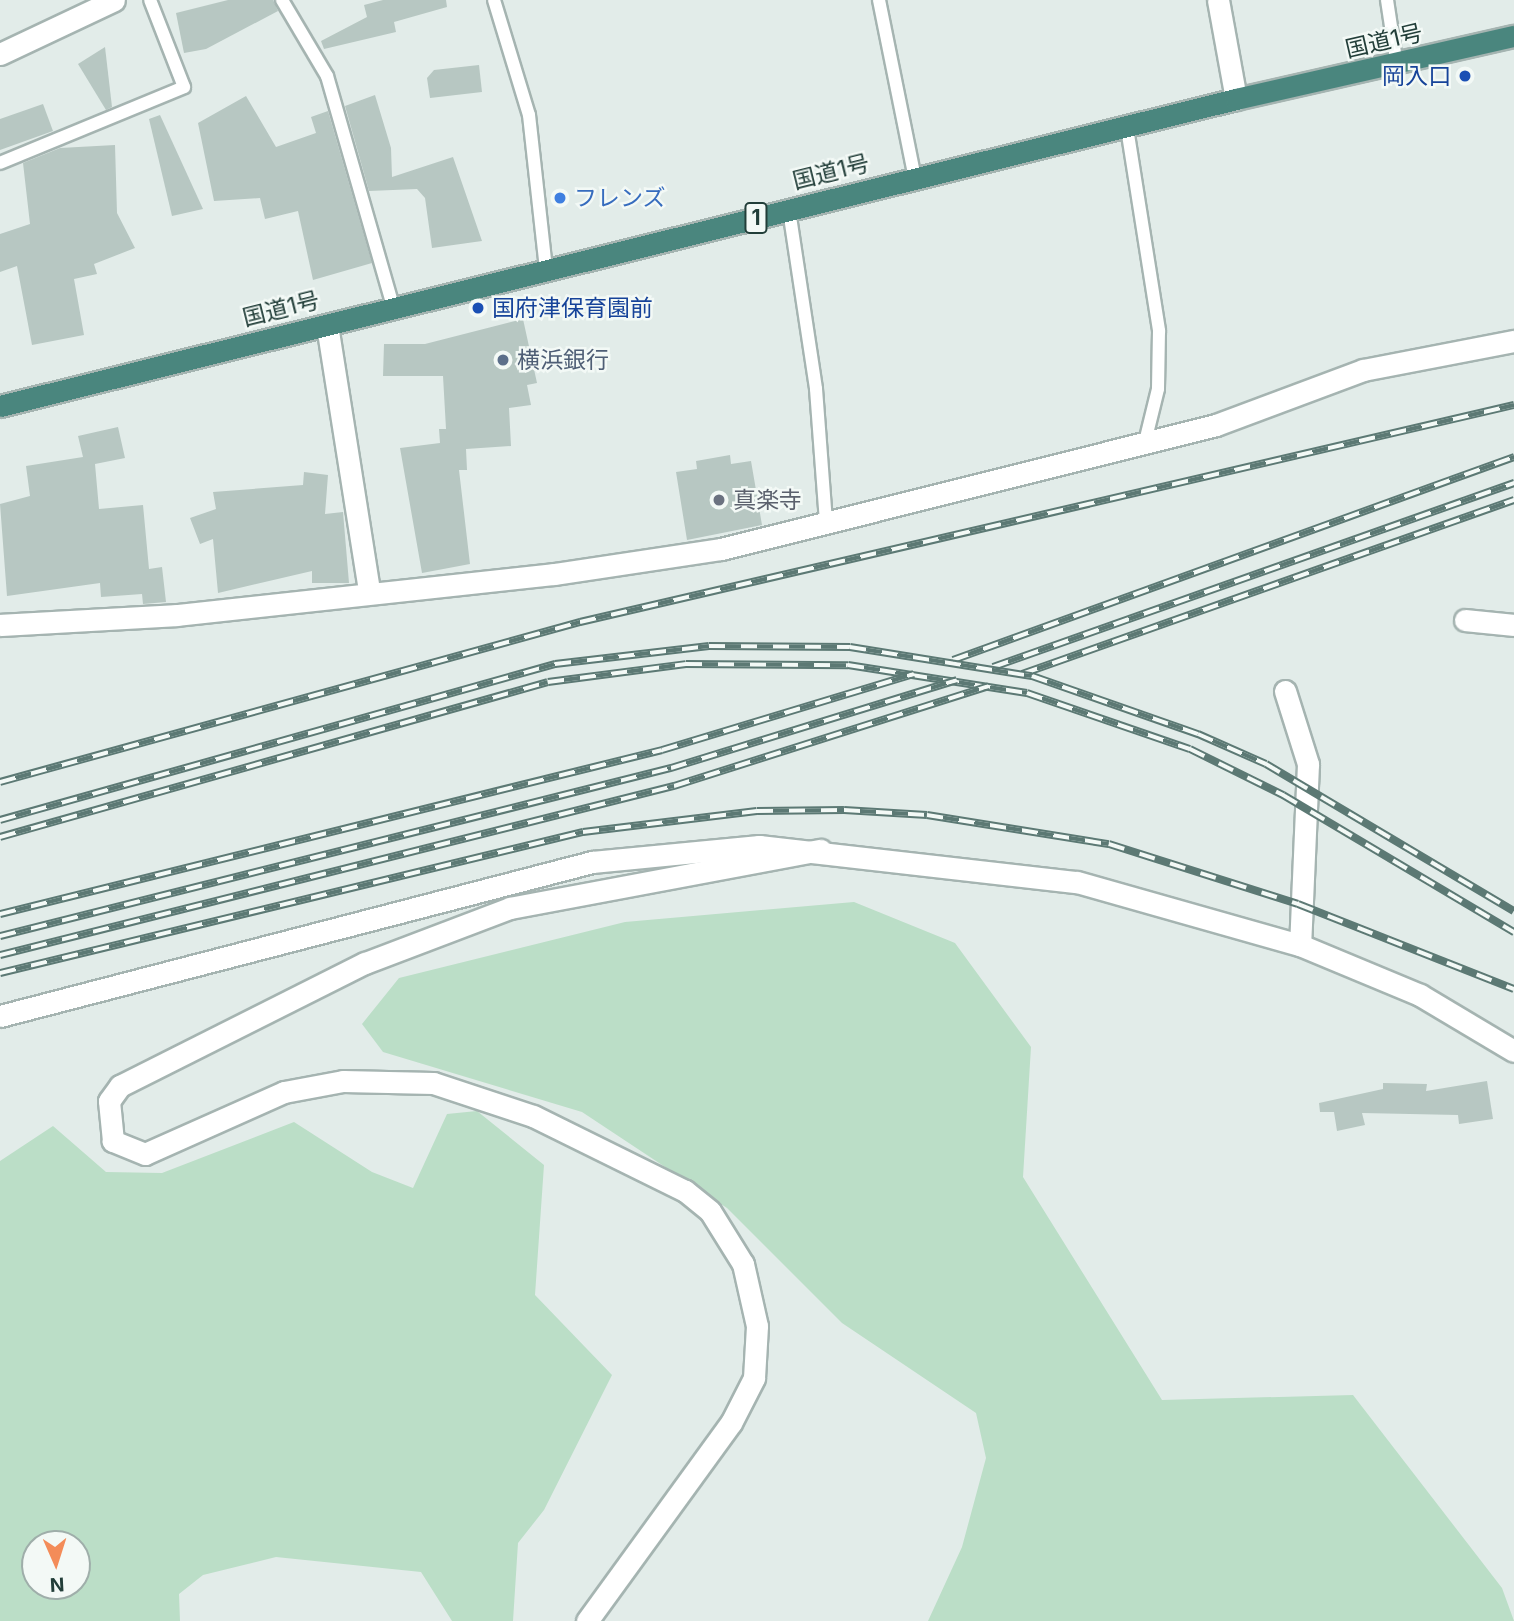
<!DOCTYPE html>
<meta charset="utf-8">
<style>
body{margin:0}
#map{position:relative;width:1514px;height:1621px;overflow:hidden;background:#e2ece9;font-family:Inter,"Noto Sans JP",sans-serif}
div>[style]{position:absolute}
.green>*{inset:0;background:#bbdec7}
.building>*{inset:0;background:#b7c7c2}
.roads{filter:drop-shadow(2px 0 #a5b4b1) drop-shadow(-2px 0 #a5b4b1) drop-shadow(0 2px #a5b4b1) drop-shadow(0 -2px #a5b4b1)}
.service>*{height:12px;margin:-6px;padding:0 6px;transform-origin:6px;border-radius:6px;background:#fff}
.minor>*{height:21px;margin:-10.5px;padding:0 10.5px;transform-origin:10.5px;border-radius:10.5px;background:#fff}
.trunk>*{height:21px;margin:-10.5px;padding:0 10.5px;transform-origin:10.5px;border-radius:10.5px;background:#4a867e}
.rail>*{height:8px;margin-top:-4px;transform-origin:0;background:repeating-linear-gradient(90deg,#f3f9f6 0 16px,#5c7974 0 32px);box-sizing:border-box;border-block:2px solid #5c7974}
.dots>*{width:19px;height:19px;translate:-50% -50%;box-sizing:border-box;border:4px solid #f3f9f6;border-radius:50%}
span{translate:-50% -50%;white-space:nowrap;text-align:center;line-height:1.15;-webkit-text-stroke:5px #f3f9f6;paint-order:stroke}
.shield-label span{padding:2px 5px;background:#f3f9f6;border:2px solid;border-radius:5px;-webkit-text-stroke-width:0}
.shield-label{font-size:21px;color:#223e39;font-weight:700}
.street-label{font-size:23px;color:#223e39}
.transit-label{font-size:23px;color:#164399}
.right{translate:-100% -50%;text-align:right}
.left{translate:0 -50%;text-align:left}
.shop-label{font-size:23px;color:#366cbe}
.service-label{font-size:23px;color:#4e5e75}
.worship-label{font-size:23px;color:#5b616d}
.north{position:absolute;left:21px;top:1530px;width:70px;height:70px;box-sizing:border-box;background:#f3f9f6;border:2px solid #9faeaa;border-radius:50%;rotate:177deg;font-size:19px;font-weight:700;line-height:28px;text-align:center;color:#223e39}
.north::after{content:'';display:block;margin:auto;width:24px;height:32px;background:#f38c59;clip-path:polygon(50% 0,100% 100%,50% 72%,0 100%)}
</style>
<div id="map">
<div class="green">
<div style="clip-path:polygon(854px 902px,955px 943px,1031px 1047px,1023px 1177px,1162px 1400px,1353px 1395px,1502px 1588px,1514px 1621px,928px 1621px,962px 1547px,986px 1458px,976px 1413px,842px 1323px,727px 1208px,582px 1112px,383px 1052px,362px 1024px,399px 978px,625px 922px)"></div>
<div style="clip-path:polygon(evenodd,477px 1111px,544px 1165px,535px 1295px,612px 1375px,544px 1510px,518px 1543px,513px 1621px,452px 1621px,421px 1572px,276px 1557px,203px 1575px,179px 1594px,180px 1621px,0 1621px,0 1161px,53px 1126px,106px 1172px,162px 1173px,294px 1122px,372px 1172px,413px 1188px,447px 1114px,477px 1111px,77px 1544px,77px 1586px,35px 1586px,35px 1544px,77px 1544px)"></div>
</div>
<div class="building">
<div style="clip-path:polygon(228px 0,273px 0,278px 11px,206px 49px,184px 53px,176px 13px)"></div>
<div style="clip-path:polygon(383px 0,446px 0,447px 7px,394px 22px,396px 32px,324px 49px,321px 41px,367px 17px,364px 5px)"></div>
<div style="clip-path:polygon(105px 47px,112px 107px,106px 110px,78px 64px)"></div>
<div style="clip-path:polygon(479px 65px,482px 92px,430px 98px,427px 78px,434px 70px)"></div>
<div style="clip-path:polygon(375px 95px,391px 148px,392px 177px,453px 157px,482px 241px,432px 248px,425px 198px,417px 189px,369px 191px,345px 106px)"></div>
<div style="clip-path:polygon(246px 96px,276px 147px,316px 133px,311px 117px,328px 111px,372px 263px,313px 280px,298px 211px,265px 219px,260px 198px,214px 201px,198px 123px)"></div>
<div style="clip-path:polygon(43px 104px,53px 131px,0 150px,0 119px)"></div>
<div style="clip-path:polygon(160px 115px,203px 209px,172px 216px,149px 119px)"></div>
<div style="clip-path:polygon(115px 145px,117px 213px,135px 248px,94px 264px,97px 274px,74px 279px,84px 335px,32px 345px,17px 266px,0 272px,0 234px,30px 224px,23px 163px,60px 148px)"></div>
<div style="clip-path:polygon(523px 319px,537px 383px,527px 385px,531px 405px,509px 408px,511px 446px,466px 449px,467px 470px,459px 470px,470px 564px,422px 573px,400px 448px,440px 443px,439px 429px,446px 429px,443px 376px,383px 376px,384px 344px,425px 344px)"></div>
<div style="clip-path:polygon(118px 427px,125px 458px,95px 464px,99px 509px,143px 505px,149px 569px,162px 567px,166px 602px,143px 604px,142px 594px,101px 597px,100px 583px,7px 596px,0 504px,30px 496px,26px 466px,83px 457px,78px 436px)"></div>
<div style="clip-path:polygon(730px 455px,731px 464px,751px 461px,762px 525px,687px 540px,676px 472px,697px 469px,696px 461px)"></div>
<div style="clip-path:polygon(304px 472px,328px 475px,325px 514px,343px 512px,349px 583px,312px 583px,312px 571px,218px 593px,213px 539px,200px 544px,190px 518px,216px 509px,213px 492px,303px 485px)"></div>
<div style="clip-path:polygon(1487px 1081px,1493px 1119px,1459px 1124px,1458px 1115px,1362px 1113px,1365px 1125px,1337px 1131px,1334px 1112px,1320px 1112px,1319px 1103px,1383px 1089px,1383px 1083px,1427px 1084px,1426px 1091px)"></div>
</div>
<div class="roads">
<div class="service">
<div style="left:282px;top:0;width:88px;rotate:59.4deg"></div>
<div style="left:327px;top:76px;width:239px;rotate:74deg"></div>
<div style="left:494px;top:0;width:120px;rotate:73.1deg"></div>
<div style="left:529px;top:115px;width:156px;rotate:83.7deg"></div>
<div style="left:879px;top:0;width:182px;rotate:78.6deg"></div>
<div style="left:1387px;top:0;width:67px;rotate:81.4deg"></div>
<div style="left:1127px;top:128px;width:206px;rotate:81deg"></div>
<div style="left:1159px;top:331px;width:58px;rotate:91deg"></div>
<div style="left:1158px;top:389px;width:55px;rotate:103.8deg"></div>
<div style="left:0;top:163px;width:199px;rotate:-22.4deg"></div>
<div style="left:184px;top:87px;width:93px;rotate:-111.3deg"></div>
<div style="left:789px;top:210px;width:181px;rotate:81.4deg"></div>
<div style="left:816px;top:389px;width:132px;rotate:85.7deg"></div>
</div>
<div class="minor">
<div style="left:1218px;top:0;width:101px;rotate:79.7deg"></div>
<div style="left:0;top:54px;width:126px;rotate:-25.3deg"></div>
<div style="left:327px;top:325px;width:268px;rotate:81deg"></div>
<div style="left:1465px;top:620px;width:49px;rotate:5.8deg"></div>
<div style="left:0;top:625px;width:177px;rotate:-3.2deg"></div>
<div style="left:177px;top:615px;width:379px;rotate:-6.2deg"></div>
<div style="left:554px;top:574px;width:169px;rotate:-8.5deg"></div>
<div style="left:721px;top:549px;width:510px;rotate:-14.06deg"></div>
<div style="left:1216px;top:425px;width:157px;rotate:-20.5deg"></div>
<div style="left:1363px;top:370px;width:154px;rotate:-10.9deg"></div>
<div style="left:1285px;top:691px;width:77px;rotate:72.5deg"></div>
<div style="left:1308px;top:764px;width:181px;rotate:92.5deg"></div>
<div style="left:0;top:1016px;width:612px;rotate:-14.58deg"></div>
<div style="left:592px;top:862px;width:168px;rotate:-5.5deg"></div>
<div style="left:759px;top:846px;width:320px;rotate:6.5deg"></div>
<div style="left:1077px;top:882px;width:232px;rotate:15.8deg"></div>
<div style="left:1300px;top:945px;width:130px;rotate:22.6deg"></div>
<div style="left:1420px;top:995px;width:109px;rotate:30.8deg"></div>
<div style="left:587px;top:1621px;width:245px;rotate:-54deg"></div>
<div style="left:731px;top:1423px;width:51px;rotate:-62.9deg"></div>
<div style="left:754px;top:1378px;width:52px;rotate:-86.7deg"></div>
<div style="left:757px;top:1326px;width:64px;rotate:-102.7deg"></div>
<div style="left:743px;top:1264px;width:62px;rotate:-121.9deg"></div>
<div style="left:710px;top:1211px;width:32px;rotate:-141deg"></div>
<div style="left:685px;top:1191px;width:169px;rotate:-153.7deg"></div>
<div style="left:533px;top:1116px;width:105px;rotate:-161.7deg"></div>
<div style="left:433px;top:1083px;width:90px;rotate:-178.7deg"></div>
<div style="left:343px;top:1081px;width:60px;rotate:169.4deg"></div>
<div style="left:284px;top:1092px;width:152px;rotate:156deg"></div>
<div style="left:145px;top:1154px;width:35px;rotate:-158deg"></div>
<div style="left:113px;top:1141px;width:40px;rotate:-95.7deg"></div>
<div style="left:109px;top:1101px;width:19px;rotate:-54deg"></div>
<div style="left:120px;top:1086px;width:274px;rotate:-26.7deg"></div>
<div style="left:365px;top:963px;width:155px;rotate:-20.8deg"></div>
<div style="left:510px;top:908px;width:316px;rotate:-10.6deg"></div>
</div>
<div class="trunk">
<div style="left:0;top:406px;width:1274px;rotate:-13.95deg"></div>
<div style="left:1236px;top:99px;width:285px;rotate:-12.8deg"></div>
</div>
</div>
<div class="rail">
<div style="left:953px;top:660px;width:597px;rotate:-19.89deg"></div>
<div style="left:993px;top:667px;width:553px;rotate:-19.45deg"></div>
<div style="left:1022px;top:674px;width:522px;rotate:-19.48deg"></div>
<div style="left:0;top:782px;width:602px;rotate:-15.42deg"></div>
<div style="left:580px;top:622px;width:959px;rotate:-13.08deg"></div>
<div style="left:0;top:820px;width:577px;rotate:-15.7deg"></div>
<div style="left:555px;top:664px;width:155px;rotate:-6.7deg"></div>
<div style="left:709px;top:646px;width:141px;rotate:0.4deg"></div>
<div style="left:850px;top:647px;width:184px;rotate:9.1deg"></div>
<div style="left:1032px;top:676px;width:176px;rotate:19.3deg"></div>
<div style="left:1198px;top:734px;width:74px;rotate:23.8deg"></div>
<div style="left:1266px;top:764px;width:288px;rotate:30.7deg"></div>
<div style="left:0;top:837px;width:569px;rotate:-15.79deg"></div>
<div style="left:548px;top:682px;width:139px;rotate:-7.4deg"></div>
<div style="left:686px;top:664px;width:162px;rotate:0.4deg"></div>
<div style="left:848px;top:665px;width:181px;rotate:8.9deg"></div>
<div style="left:1027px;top:693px;width:172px;rotate:19deg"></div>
<div style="left:1190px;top:749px;width:104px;rotate:26.3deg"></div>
<div style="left:1283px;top:795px;width:269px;rotate:30.7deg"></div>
<div style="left:0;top:914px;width:682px;rotate:-13.91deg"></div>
<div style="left:662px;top:750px;width:263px;rotate:-16.8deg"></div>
<div style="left:0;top:936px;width:692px;rotate:-14.06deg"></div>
<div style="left:671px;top:768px;width:299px;rotate:-17.1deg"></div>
<div style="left:0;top:955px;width:695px;rotate:-14.08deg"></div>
<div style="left:674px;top:786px;width:330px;rotate:-17.6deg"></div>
<div style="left:0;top:973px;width:600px;rotate:-13.6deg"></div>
<div style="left:583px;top:832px;width:175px;rotate:-6.9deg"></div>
<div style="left:757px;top:811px;width:87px;rotate:-0.7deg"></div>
<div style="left:844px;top:810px;width:83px;rotate:3.4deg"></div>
<div style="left:927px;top:815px;width:184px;rotate:9.1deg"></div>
<div style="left:1109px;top:844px;width:198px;rotate:17.6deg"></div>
<div style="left:1298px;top:904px;width:232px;rotate:21.5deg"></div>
</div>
<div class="dots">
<div style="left:1465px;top:76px;background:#1a4fb4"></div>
<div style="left:560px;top:198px;background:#3f7fe0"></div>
<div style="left:478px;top:308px;background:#1a4fb4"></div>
<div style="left:503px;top:360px;background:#5c6f8a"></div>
<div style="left:719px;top:500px;background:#6b7280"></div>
</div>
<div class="shield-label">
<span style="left:756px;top:218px">1</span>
</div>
<div class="street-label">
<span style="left:1384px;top:41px;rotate:-13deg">国道1号</span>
<span style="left:831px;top:172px;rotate:-14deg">国道1号</span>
<span style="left:281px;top:309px;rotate:-14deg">国道1号</span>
</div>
<div class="transit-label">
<span class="right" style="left:1451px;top:76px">岡入口</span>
<span class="left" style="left:492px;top:308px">国府津保育園前</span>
</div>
<div class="shop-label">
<span class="left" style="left:574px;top:198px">フレンズ</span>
</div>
<div class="service-label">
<span class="left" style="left:517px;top:360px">横浜銀行</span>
</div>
<div class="worship-label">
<span class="left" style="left:733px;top:500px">真楽寺</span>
</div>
<div class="north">N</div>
</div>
